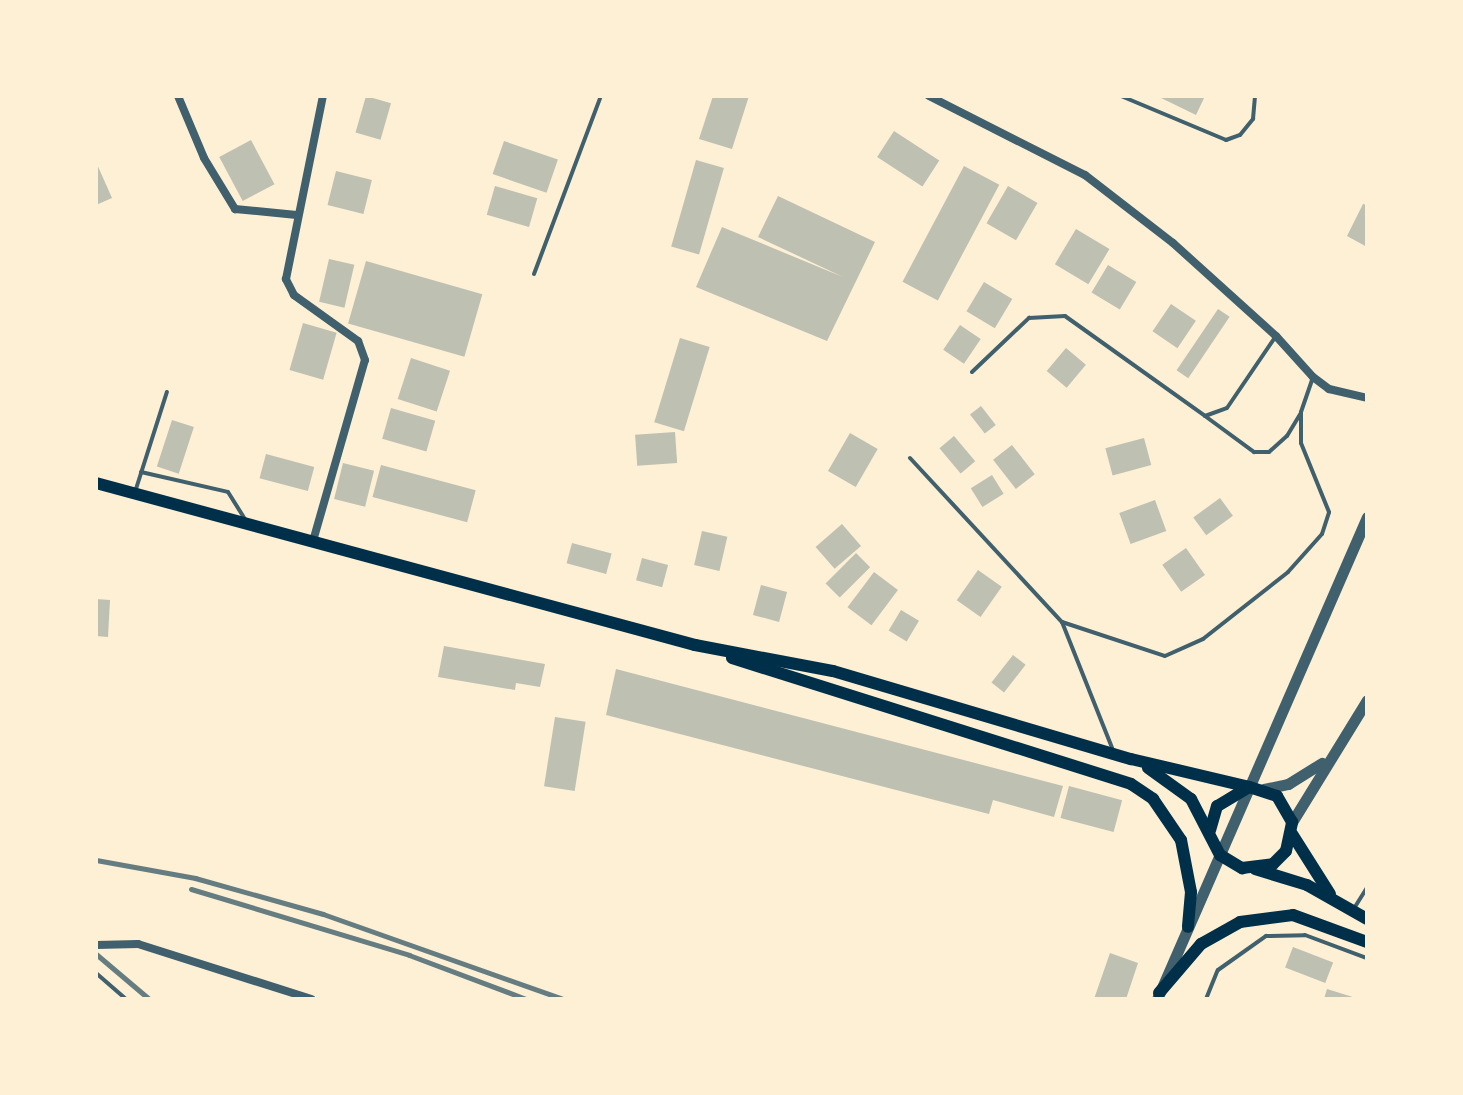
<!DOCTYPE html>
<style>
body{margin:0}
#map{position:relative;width:1463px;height:1095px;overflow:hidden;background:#fdf0d5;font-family:"DejaVu Sans",sans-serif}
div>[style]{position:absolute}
.building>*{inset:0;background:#bec0b2;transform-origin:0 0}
.service>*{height:4px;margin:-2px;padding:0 2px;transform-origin:2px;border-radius:2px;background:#3f606c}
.minor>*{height:8px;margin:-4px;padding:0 4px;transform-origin:4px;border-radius:4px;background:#3f606c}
.tertiary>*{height:11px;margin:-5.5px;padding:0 5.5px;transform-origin:5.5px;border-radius:5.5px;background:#3f606c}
.secondary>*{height:12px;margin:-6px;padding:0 6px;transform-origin:6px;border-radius:6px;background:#003049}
.rail>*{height:5px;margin:-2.5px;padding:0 2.5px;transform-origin:2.5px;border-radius:2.5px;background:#657d81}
span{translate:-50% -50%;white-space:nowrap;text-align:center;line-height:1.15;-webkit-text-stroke:7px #fdf0d5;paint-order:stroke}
.frame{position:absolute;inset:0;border:98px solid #fdf0d5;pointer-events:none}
</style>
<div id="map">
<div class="building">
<div style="left:366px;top:96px;width:26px;height:38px;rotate:16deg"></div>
<div style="clip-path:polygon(713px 96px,749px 96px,732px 149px,699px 139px)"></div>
<div style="clip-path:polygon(1157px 96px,1205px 96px,1196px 115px)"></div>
<div style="left:894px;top:131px;width:54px;height:31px;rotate:33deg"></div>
<div style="left:251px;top:140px;width:50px;height:36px;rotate:62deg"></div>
<div style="left:504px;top:141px;width:57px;height:35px;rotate:19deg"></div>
<div style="left:696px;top:160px;width:29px;height:90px;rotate:16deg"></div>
<div style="clip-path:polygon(96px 162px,112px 198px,96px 205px)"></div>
<div style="left:964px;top:166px;width:40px;height:131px;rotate:28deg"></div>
<div style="left:336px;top:171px;width:37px;height:35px;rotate:14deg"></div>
<div style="left:495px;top:186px;width:44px;height:30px;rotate:16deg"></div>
<div style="left:1008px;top:186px;width:34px;height:43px;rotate:30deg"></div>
<div style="clip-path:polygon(778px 196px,875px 242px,827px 341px,696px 287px,722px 227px,843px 277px,758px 237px)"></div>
<div style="clip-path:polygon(1363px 204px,1367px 205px,1367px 247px,1347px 236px)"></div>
<div style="left:1076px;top:229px;width:39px;height:41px;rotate:31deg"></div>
<div style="left:329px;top:259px;width:26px;height:44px;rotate:13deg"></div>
<div style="left:366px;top:261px;width:121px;height:65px;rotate:16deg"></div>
<div style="left:1108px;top:265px;width:33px;height:32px;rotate:31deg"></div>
<div style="left:984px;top:282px;width:33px;height:34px;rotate:31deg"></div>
<div style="left:1171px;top:304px;width:30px;height:33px;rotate:34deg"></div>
<div style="left:1218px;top:309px;width:14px;height:74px;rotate:34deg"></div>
<div style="left:303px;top:323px;width:35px;height:49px;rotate:16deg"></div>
<div style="left:960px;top:325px;width:25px;height:30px;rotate:34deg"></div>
<div style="left:680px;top:338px;width:31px;height:88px;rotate:17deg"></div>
<div style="left:1066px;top:348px;width:26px;height:30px;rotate:40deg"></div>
<div style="left:411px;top:358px;width:41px;height:43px;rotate:18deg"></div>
<div style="left:981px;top:406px;width:24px;height:14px;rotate:52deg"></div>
<div style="left:391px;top:408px;width:46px;height:32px;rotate:16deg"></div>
<div style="left:172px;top:420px;width:23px;height:49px;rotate:18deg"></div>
<div style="left:675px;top:432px;width:31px;height:40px;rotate:86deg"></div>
<div style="left:850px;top:433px;width:32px;height:44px;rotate:30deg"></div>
<div style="left:954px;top:436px;width:33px;height:19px;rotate:50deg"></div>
<div style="left:1144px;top:438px;width:28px;height:40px;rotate:75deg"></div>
<div style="left:1012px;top:445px;width:37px;height:24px;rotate:52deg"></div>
<div style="left:266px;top:454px;width:50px;height:25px;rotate:15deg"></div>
<div style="left:343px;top:463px;width:32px;height:37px;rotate:14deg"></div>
<div style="left:381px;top:465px;width:98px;height:33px;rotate:15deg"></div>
<div style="left:992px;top:475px;width:22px;height:25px;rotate:58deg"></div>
<div style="left:1220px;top:498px;width:22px;height:33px;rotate:54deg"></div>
<div style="left:1155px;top:500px;width:33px;height:38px;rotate:70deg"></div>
<div style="left:842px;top:524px;width:29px;height:35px;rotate:49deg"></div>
<div style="left:702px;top:531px;width:26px;height:35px;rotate:13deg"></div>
<div style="left:572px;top:543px;width:41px;height:21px;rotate:15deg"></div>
<div style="left:1186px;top:548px;width:33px;height:29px;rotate:55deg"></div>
<div style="left:856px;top:553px;width:20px;height:43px;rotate:45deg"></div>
<div style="left:642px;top:558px;width:27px;height:23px;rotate:15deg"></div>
<div style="left:978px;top:570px;width:29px;height:37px;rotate:35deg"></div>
<div style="left:874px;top:572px;width:30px;height:44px;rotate:37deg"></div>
<div style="left:761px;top:585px;width:27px;height:31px;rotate:15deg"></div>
<div style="clip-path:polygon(96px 599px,110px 600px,108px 637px,96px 636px)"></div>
<div style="left:901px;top:610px;width:21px;height:24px;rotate:31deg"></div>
<div style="clip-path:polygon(444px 646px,545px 664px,540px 687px,516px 683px,515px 690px,438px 677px)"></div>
<div style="left:1013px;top:655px;width:16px;height:35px;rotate:38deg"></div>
<div style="clip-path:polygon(616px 669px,1063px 786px,1054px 817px,993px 800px,989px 814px,606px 715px)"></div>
<div style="left:555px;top:717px;width:31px;height:70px;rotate:9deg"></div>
<div style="left:1069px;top:786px;width:55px;height:33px;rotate:15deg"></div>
<div style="left:1293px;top:947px;width:43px;height:22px;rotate:21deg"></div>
<div style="clip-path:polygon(1110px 953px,1138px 963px,1126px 999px,1094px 999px)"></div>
<div style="clip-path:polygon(1327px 989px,1356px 998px,1356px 999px,1324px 999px)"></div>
</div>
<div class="service">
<div style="left:1121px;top:96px;width:114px;rotate:22.7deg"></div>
<div style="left:1226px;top:140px;width:15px;rotate:-20deg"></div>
<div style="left:1240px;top:135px;width:21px;rotate:-51deg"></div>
<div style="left:1253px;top:119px;width:23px;rotate:-85deg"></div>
<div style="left:534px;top:274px;width:190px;rotate:-69.4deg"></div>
<div style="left:972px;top:372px;width:79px;rotate:-43.5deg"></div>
<div style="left:1029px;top:318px;width:36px;rotate:-3deg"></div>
<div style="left:1065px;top:316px;width:172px;rotate:35.5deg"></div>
<div style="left:1205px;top:416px;width:23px;rotate:-20deg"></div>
<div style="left:1227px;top:408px;width:87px;rotate:-55.8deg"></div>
<div style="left:1205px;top:416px;width:61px;rotate:36.3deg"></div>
<div style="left:1254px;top:452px;width:15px"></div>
<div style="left:1269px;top:452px;width:24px;rotate:-42deg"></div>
<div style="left:1287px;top:436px;width:26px;rotate:-59deg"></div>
<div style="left:910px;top:458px;width:224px;rotate:47.2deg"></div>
<div style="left:1062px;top:622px;width:138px;rotate:68.3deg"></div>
<div style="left:141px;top:472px;width:89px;rotate:12.9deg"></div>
<div style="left:228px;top:492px;width:31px;rotate:58deg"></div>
<div style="left:135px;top:492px;width:105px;rotate:-72.3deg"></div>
<div style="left:1062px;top:622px;width:108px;rotate:18.3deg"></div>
<div style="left:1165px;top:656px;width:42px;rotate:-24.1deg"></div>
<div style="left:1203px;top:639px;width:108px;rotate:-38.2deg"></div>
<div style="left:1288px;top:572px;width:51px;rotate:-48.2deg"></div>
<div style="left:1322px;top:534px;width:23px;rotate:-72deg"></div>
<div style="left:1329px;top:512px;width:74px;rotate:-112.1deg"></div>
<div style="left:1301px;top:443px;width:31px;rotate:-90deg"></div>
<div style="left:1301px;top:412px;width:37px;rotate:-71deg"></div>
<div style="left:1353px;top:910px;width:26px;rotate:-58deg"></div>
<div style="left:96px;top:973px;width:40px;rotate:41deg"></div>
<div style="left:1206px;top:999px;width:31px;rotate:-68deg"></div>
<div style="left:1218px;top:970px;width:59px;rotate:-35.3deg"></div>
<div style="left:1266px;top:936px;width:39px;rotate:-1deg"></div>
<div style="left:1305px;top:935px;width:66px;rotate:20.4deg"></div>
</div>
<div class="minor">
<div style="left:178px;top:96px;width:67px;rotate:67.2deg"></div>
<div style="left:204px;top:158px;width:60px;rotate:58.7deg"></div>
<div style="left:235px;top:209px;width:62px;rotate:5.5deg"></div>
<div style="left:929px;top:96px;width:175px;rotate:26.9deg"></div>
<div style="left:1085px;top:175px;width:111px;rotate:37.7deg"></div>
<div style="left:1173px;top:243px;width:139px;rotate:42.1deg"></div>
<div style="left:1276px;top:336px;width:55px;rotate:47.9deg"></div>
<div style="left:1313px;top:377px;width:20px;rotate:37deg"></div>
<div style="left:1329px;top:389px;width:39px;rotate:13deg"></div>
<div style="left:313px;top:541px;width:188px;rotate:-74deg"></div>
<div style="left:365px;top:360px;width:20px;rotate:-110deg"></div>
<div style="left:358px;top:341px;width:79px;rotate:-144.3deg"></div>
<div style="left:294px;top:295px;width:18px;rotate:-117deg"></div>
<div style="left:286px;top:279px;width:187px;rotate:-78.6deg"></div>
<div style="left:96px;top:945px;width:42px;rotate:-1.4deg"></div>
<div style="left:138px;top:944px;width:182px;rotate:17.6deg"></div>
</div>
<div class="tertiary">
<div style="left:1264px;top:789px;width:25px;rotate:-12deg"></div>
<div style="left:1288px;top:784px;width:40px;rotate:-32deg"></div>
<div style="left:1292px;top:822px;width:143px;rotate:-58.4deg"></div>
<div style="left:1157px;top:999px;width:526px;rotate:-66.46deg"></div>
</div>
<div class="secondary">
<div style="left:96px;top:483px;width:621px;rotate:15.13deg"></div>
<div style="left:695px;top:645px;width:140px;rotate:10.7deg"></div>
<div style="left:833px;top:671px;width:311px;rotate:16.5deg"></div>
<div style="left:1131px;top:759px;width:121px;rotate:13.3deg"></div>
<div style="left:732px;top:658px;width:418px;rotate:17.5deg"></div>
<div style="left:1131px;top:784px;width:27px;rotate:34deg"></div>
<div style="left:1153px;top:799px;width:50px;rotate:55.7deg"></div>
<div style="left:1181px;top:840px;width:53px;rotate:79.1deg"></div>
<div style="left:1191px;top:892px;width:35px;rotate:95deg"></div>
<div style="left:1148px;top:768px;width:53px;rotate:35.8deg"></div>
<div style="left:1191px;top:799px;width:63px;rotate:62.6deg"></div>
<div style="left:1220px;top:855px;width:26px;rotate:31deg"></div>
<div style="left:1242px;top:868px;width:31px;rotate:-7deg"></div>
<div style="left:1273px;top:864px;width:18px;rotate:-45deg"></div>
<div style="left:1286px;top:851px;width:30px;rotate:-78deg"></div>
<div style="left:1292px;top:822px;width:30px;rotate:-120deg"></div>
<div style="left:1277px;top:796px;width:29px;rotate:-162deg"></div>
<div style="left:1249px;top:787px;width:37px;rotate:149deg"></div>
<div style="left:1217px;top:806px;width:25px;rotate:106deg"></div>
<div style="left:1292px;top:834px;width:71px;rotate:57.7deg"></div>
<div style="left:1255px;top:869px;width:54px;rotate:17.1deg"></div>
<div style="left:1307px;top:885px;width:69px;rotate:29.5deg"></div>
<div style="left:1159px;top:993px;width:65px;rotate:-49.4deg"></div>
<div style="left:1201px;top:944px;width:45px;rotate:-29.4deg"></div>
<div style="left:1240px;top:922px;width:53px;rotate:-7.5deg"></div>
<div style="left:1293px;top:915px;width:79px;rotate:20deg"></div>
</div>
<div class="rail">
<div style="left:96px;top:860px;width:101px;rotate:10.3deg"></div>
<div style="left:195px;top:878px;width:133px;rotate:15.7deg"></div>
<div style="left:323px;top:914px;width:255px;rotate:19.5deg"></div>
<div style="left:191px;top:889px;width:228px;rotate:16.8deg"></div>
<div style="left:409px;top:955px;width:125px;rotate:20.6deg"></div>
<div style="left:96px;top:954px;width:70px;rotate:40.3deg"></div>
</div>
<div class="frame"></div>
</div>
